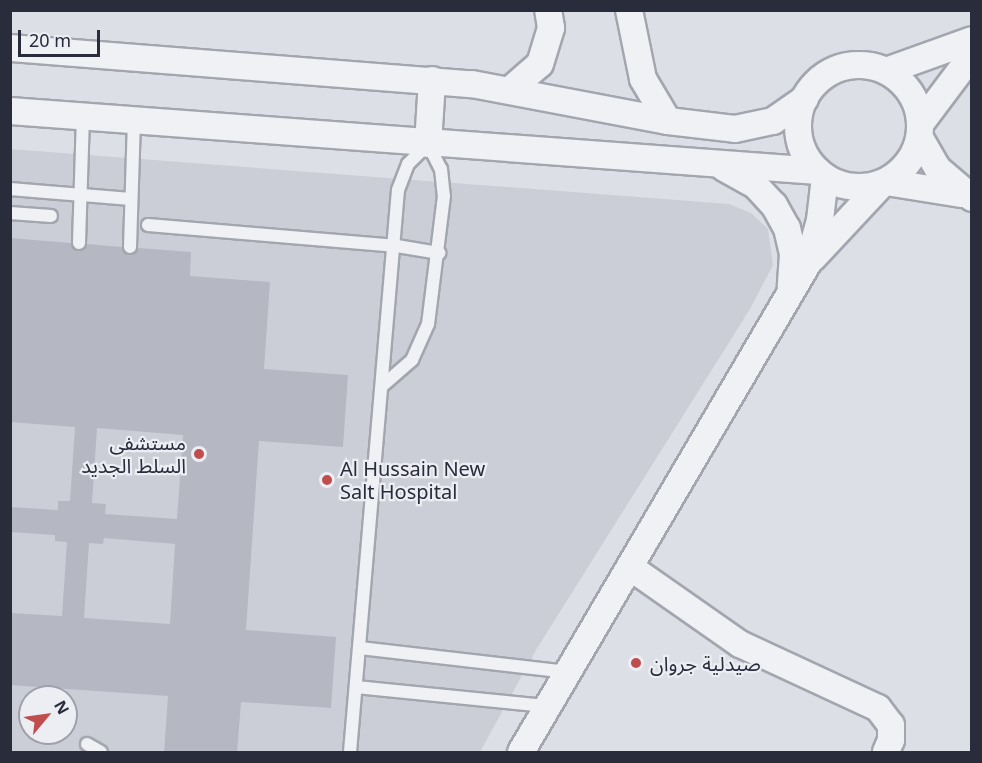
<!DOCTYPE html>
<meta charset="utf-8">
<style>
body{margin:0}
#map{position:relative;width:982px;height:763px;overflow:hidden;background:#dddfe6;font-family:"Noto Sans","Noto Sans Arabic",sans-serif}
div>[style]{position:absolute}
.built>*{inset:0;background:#ccced7}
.building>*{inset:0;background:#b5b8c2}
.roads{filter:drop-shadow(2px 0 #a3a6af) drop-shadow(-2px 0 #a3a6af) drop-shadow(0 2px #a3a6af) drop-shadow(0 -2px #a3a6af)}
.lane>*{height:12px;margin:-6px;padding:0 6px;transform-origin:6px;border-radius:6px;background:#f0f1f4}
.street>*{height:26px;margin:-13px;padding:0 13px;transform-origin:13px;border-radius:13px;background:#f0f1f4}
.street>.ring{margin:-13px;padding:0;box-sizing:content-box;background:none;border:26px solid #f0f1f4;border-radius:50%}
.dots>*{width:16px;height:16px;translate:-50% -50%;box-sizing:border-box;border:3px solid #eceef4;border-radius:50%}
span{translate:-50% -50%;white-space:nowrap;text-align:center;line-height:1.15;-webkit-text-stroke:4.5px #eceef4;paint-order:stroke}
.poi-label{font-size:20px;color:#282c3b}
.right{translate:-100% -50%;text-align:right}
.left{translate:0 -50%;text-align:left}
.frame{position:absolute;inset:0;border:12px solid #282c3b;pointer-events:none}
.north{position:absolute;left:18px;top:685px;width:60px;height:60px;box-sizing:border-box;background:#eceef4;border:2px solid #9ea0aa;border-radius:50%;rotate:61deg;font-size:16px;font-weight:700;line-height:24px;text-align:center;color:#282c3b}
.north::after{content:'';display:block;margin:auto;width:21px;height:27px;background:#c04d4e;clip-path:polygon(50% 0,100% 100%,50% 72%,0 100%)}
.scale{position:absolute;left:18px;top:30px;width:82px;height:27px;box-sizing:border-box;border:3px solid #282c3b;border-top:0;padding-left:8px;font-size:18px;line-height:21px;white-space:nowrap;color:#282c3b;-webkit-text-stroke:4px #eceef4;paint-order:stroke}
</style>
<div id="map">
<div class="built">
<div style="clip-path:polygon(evenodd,10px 149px,729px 204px,751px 213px,768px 229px,773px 265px,750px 309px,536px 650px,480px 752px,11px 752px,10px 149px,30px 697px,66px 697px,66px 733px,30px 733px,30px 697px)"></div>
</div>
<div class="building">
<div style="clip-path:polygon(evenodd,10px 238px,71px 243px,78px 251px,87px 244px,122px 247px,129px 255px,138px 248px,191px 252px,190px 276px,270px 282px,264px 369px,348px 375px,343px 447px,259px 441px,246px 630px,336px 637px,331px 708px,241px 702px,237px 753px,164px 753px,168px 696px,10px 685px,10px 613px,62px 616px,67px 542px,55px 541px,55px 535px,10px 532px,10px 507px,58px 510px,58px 501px,70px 501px,75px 427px,10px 422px,10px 238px,97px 428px,183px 435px,177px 519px,105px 514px,106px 504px,92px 503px,97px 428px,10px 238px,104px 538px,175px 544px,170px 624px,84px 618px,89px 543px,103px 544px,104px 538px)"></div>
</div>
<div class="roads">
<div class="lane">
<div style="left:10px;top:189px;width:121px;rotate:4.7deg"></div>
<div style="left:10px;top:213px;width:41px;rotate:4.2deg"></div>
<div style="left:148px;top:225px;width:250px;rotate:4.8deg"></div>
<div style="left:397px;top:246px;width:43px;rotate:9.5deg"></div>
<div style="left:79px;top:243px;width:128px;rotate:-88.2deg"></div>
<div style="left:130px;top:247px;width:128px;rotate:-88.2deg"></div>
<div style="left:360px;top:648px;width:209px;rotate:6.6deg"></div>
<div style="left:356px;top:687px;width:193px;rotate:5.7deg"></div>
<div style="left:87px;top:744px;width:16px;rotate:30deg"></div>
<div style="left:350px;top:752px;width:564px;rotate:-85.12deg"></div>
<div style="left:398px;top:190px;width:28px;rotate:-69deg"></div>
<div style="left:408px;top:164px;width:28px;rotate:-45deg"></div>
<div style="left:428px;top:144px;width:28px;rotate:63deg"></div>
<div style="left:441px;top:169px;width:27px;rotate:84deg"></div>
<div style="left:444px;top:196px;width:129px;rotate:97.1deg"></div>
<div style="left:428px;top:324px;width:39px;rotate:114deg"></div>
<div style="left:412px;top:360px;width:40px;rotate:139deg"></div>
</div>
<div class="street">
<div style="left:629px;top:10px;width:70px;rotate:78.5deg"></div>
<div style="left:643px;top:79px;width:49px;rotate:59.2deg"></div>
<div style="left:10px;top:48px;width:463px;rotate:4.5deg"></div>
<div style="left:472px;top:84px;width:199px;rotate:10.7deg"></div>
<div style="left:668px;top:121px;width:67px;rotate:6.8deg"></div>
<div style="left:735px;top:129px;width:39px;rotate:-12deg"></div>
<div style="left:773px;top:121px;width:39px;rotate:-35deg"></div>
<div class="ring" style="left:798px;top:65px;width:96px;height:96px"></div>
<div style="left:886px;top:71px;width:91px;rotate:-19.8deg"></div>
<div style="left:511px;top:89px;width:38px;rotate:-41deg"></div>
<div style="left:540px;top:64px;width:38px;rotate:-73deg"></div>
<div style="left:551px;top:28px;width:18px;rotate:-99deg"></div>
<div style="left:10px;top:111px;width:810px;rotate:4.25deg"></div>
<div style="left:921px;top:123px;width:85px;rotate:-53.1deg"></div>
<div style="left:920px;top:138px;width:36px;rotate:60deg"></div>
<div style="left:938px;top:169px;width:45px;rotate:40.5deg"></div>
<div style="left:428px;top:144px;width:64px;rotate:-86.4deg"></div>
<div style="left:724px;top:168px;width:37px;rotate:29deg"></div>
<div style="left:756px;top:186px;width:26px;rotate:47deg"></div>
<div style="left:774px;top:205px;width:26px;rotate:61deg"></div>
<div style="left:787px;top:228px;width:27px;rotate:77deg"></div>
<div style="left:793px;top:254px;width:32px;rotate:94deg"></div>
<div style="left:886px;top:182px;width:76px;rotate:9.1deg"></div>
<div style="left:813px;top:258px;width:101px;rotate:-47deg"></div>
<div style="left:630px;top:567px;width:134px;rotate:35deg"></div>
<div style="left:740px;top:644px;width:152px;rotate:24.9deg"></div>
<div style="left:878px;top:708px;width:21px;rotate:53deg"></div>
<div style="left:891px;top:725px;width:15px;rotate:90deg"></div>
<div style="left:891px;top:740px;width:13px;rotate:113deg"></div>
<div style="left:521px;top:752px;width:567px;rotate:-59.59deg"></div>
<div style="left:808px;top:263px;width:45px;rotate:-74.4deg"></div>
<div style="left:820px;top:220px;width:43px;rotate:-83.4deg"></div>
</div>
</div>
<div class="dots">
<div style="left:199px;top:454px;background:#c04d4e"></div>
<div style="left:327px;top:480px;background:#c04d4e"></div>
<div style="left:636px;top:663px;background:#c04d4e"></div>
</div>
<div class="poi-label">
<span class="right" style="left:186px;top:454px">مستشفى<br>السلط الجديد</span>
<span class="left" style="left:340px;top:480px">Al Hussain New<br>Salt Hospital</span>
<span class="left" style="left:650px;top:663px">صيدلية جروان</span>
</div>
<div class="frame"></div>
<div class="north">N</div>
<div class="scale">20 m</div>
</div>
